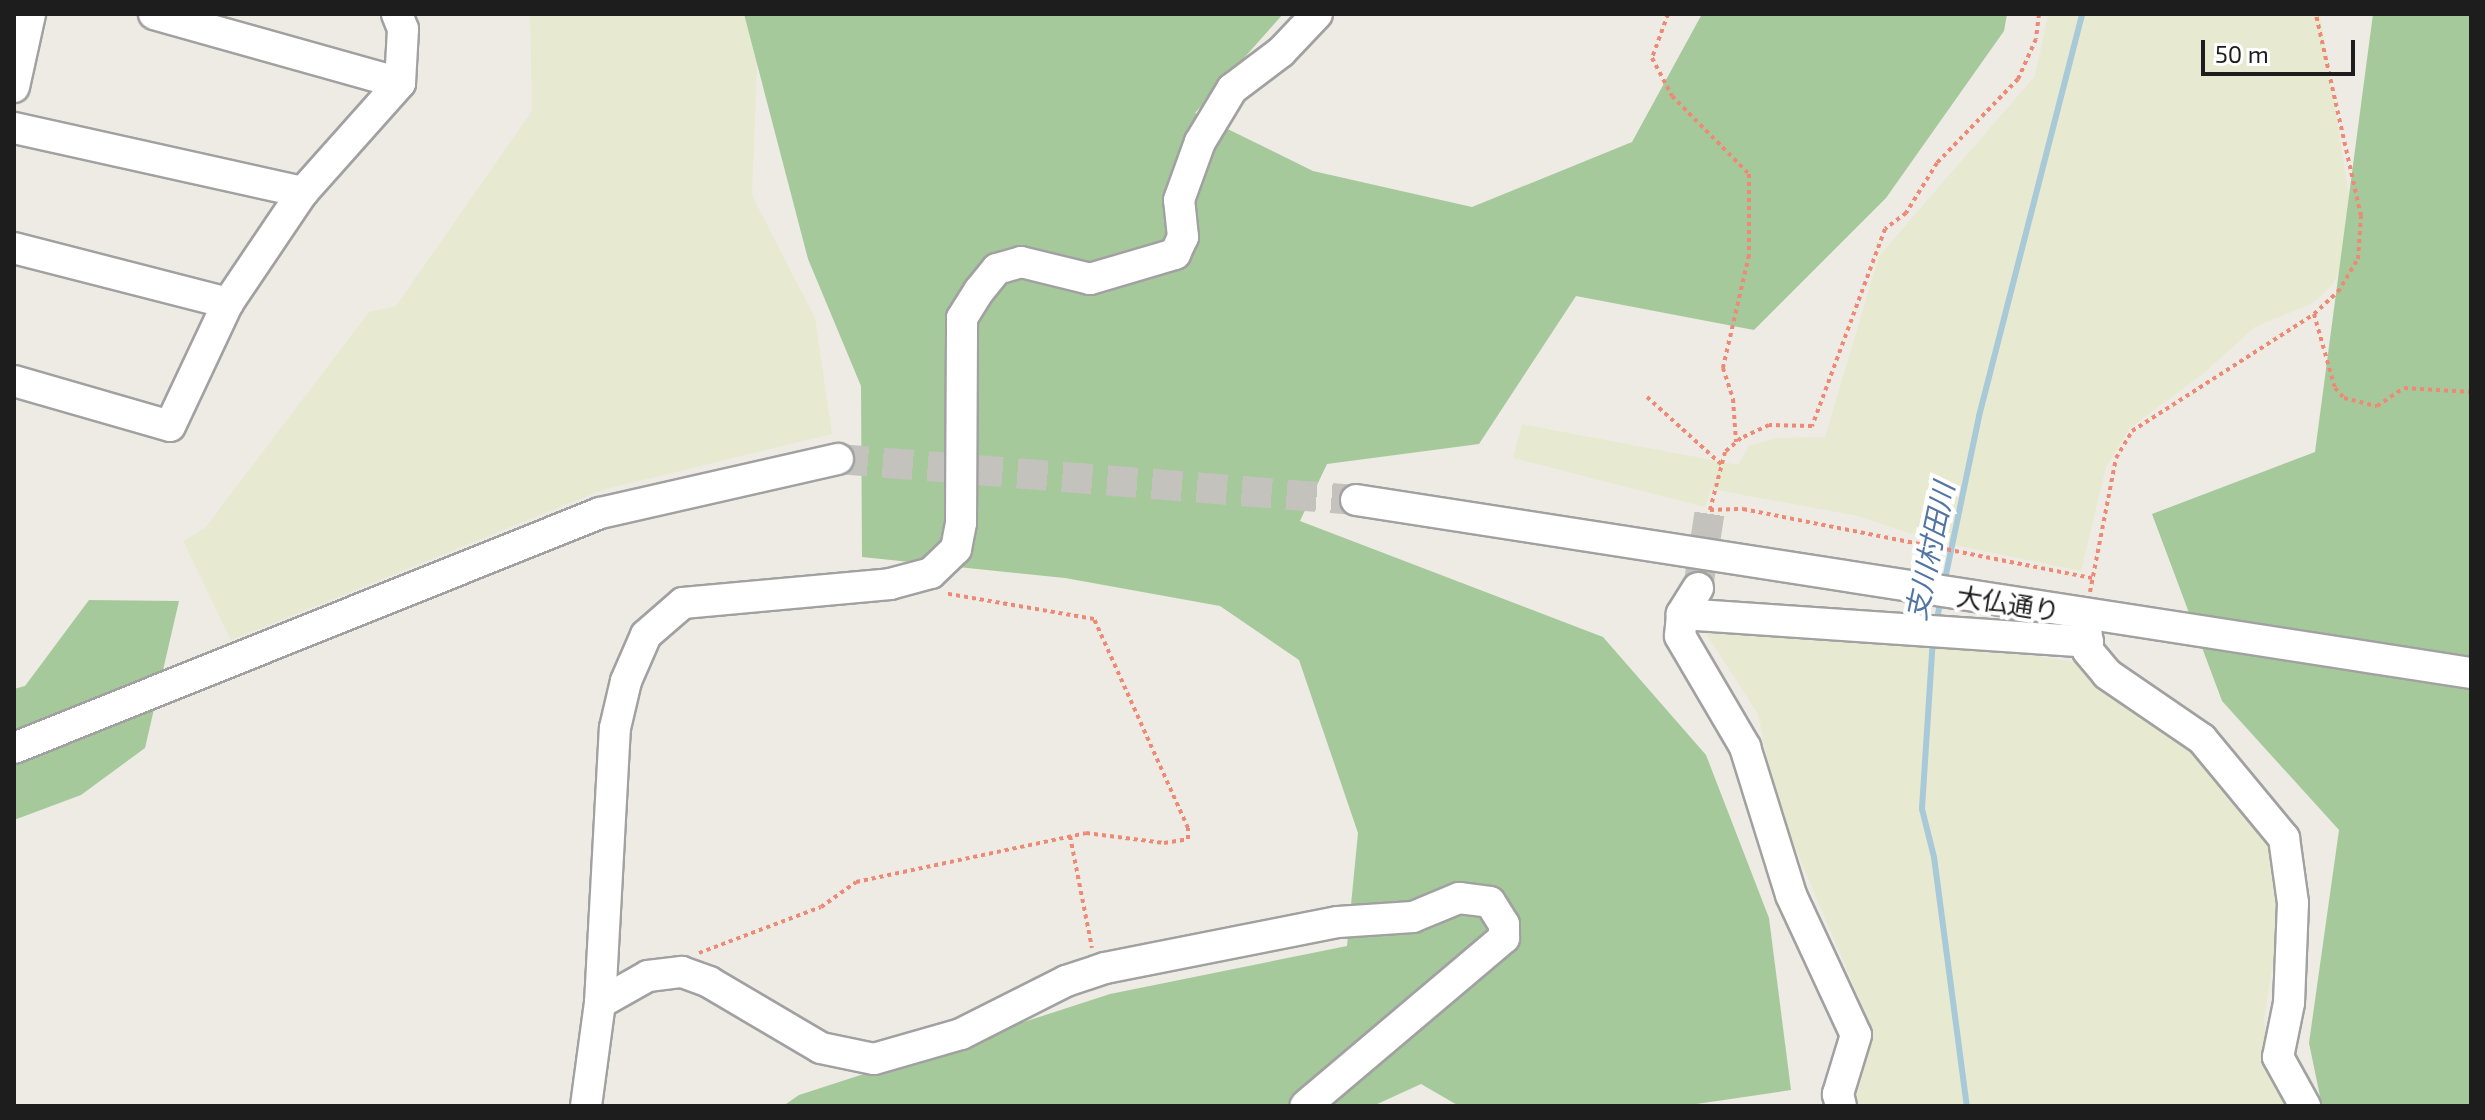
<!DOCTYPE html>
<meta charset="utf-8">
<style>
body{margin:0}
#map{position:relative;width:2485px;height:1120px;overflow:hidden;background:#edebe4;font-family:"Exo 2","Noto Sans JP",sans-serif}
div>[style]{position:absolute}
.farmland>*{inset:0;background:#e7ead0}
.forest>*{inset:0;background:#a6c99c}
.stream>*{height:6px;margin:-3px;padding:0 3px;transform-origin:3px;border-radius:3px;background:#a8c9d7}
.minor-tunnel>*{height:30px;margin-top:-15px;transform-origin:0;background:repeating-linear-gradient(90deg,#c3c2bc 0 30px,transparent 0 45px)}
.path>*{height:4px;margin-top:-2px;transform-origin:0;background:repeating-linear-gradient(90deg,#ed8a75 0 4px,transparent 0 8px)}
.roads{filter:drop-shadow(2px 0 #a1a1a1) drop-shadow(-2px 0 #a1a1a1) drop-shadow(0 2px #a1a1a1) drop-shadow(0 -2px #a1a1a1)}
.minor>*{height:30px;margin:-15px;padding:0 15px;transform-origin:15px;border-radius:15px;background:#fff}
span{translate:-50% -50%;white-space:nowrap;text-align:center;line-height:1.15;-webkit-text-stroke:8px #fff;paint-order:stroke}
.street-label{font-size:26px;color:#1d1d1d}
.water-label{font-size:28px;color:#5275a3;font-style:italic}
.frame{position:absolute;inset:0;border:16px solid #1d1d1d;pointer-events:none}
.scale{position:absolute;left:2201px;top:40px;width:154px;height:36px;box-sizing:border-box;border:4px solid #1d1d1d;border-top:0;padding-left:10px;font-size:24px;line-height:28px;white-space:nowrap;color:#1d1d1d;-webkit-text-stroke:6px #fff;paint-order:stroke}
</style>
<div id="map">
<div class="farmland">
<div style="clip-path:polygon(530px 14px,759px 14px,752px 195px,815px 318px,832px 434px,602px 490px,231px 640px,183px 541px,205px 528px,369px 312px,396px 306px,532px 111px)"></div>
<div style="clip-path:polygon(2048px 14px,2320px 14px,2352px 214px,2350px 249px,2333px 284px,2313px 303px,2255px 327px,2204px 373px,2130px 428px,2106px 467px,2081px 571px,1930px 540px,1858px 516px,1711px 489px,1705px 507px,1513px 458px,1522px 424px,1738px 465px,1749px 446px,1776px 438px,1825px 437px,1879px 256px,2035px 76px)"></div>
<div style="clip-path:polygon(1705px 632px,1969px 646px,2081px 663px,2211px 762px,2267px 835px,2284px 890px,2264px 1019px,2271px 1074px,2292px 1106px,1846px 1106px,1853px 1102px,1866px 1015px,1776px 802px,1758px 714px)"></div>
</div>
<div class="forest">
<div style="clip-path:polygon(744px 14px,1283px 14px,1195px 113px,1313px 171px,1472px 207px,1632px 142px,1702px 14px,2007px 14px,2004px 31px,1886px 198px,1754px 330px,1576px 296px,1479px 444px,1327px 464px,1300px 521px,1603px 637px,1706px 755px,1769px 918px,1791px 1090px,1683px 1106px,1459px 1106px,1421px 1084px,1373px 1106px,783px 1106px,799px 1095px,1110px 994px,1347px 946px,1358px 833px,1299px 660px,1220px 606px,1065px 578px,862px 557px,861px 386px,808px 259px)"></div>
<div style="clip-path:polygon(2373px 14px,2471px 14px,2471px 1106px,2322px 1106px,2309px 1043px,2339px 830px,2222px 701px,2152px 514px,2315px 452px)"></div>
<div style="clip-path:polygon(89px 600px,179px 601px,145px 748px,81px 795px,14px 820px,14px 689px,25px 686px)"></div>
</div>
<div class="stream">
<div style="left:1944px;top:584px;width:172px;rotate:-78.2deg"></div>
<div style="left:1979px;top:416px;width:415px;rotate:-75.6deg"></div>
<div style="left:1936px;top:623px;width:25px;rotate:-78deg"></div>
<div style="left:1933px;top:638px;width:171px;rotate:93.7deg"></div>
<div style="left:1922px;top:809px;width:49px;rotate:76deg"></div>
<div style="left:1934px;top:857px;width:251px;rotate:82.5deg"></div>
</div>
<div class="minor-tunnel">
<div style="left:838px;top:459px;width:520px;rotate:4.53deg"></div>
<div style="left:1698px;top:588px;width:79px;rotate:-81.3deg"></div>
</div>
<div class="path">
<div style="left:1668px;top:14px;width:47px;rotate:110deg"></div>
<div style="left:1652px;top:58px;width:43px;rotate:62.2deg"></div>
<div style="left:1672px;top:96px;width:110px;rotate:45.4deg"></div>
<div style="left:1749px;top:174px;width:81px;rotate:90deg"></div>
<div style="left:1749px;top:255px;width:116px;rotate:103deg"></div>
<div style="left:1723px;top:368px;width:33px;rotate:72deg"></div>
<div style="left:1733px;top:399px;width:43px;rotate:86deg"></div>
<div style="left:2039px;top:14px;width:25px;rotate:97deg"></div>
<div style="left:2036px;top:39px;width:44px;rotate:114.2deg"></div>
<div style="left:2018px;top:79px;width:117px;rotate:134deg"></div>
<div style="left:1937px;top:163px;width:59px;rotate:121.8deg"></div>
<div style="left:1906px;top:213px;width:26px;rotate:143deg"></div>
<div style="left:1885px;top:229px;width:210px;rotate:110.3deg"></div>
<div style="left:1812px;top:426px;width:43px;rotate:-178.7deg"></div>
<div style="left:1769px;top:425px;width:31px;rotate:155deg"></div>
<div style="left:1741px;top:438px;width:21px;rotate:139deg"></div>
<div style="left:1725px;top:452px;width:60px;rotate:104.5deg"></div>
<div style="left:1710px;top:510px;width:33px;rotate:-2deg"></div>
<div style="left:1743px;top:509px;width:356px;rotate:11.2deg"></div>
<div style="left:2314px;top:314px;width:77px;rotate:74.2deg"></div>
<div style="left:2335px;top:388px;width:13px;rotate:48deg"></div>
<div style="left:2344px;top:398px;width:34px;rotate:14deg"></div>
<div style="left:2377px;top:406px;width:32px;rotate:-34deg"></div>
<div style="left:2404px;top:388px;width:67px;rotate:3.4deg"></div>
<div style="left:1647px;top:397px;width:101px;rotate:42.2deg"></div>
<div style="left:2090px;top:592px;width:136px;rotate:-79deg"></div>
<div style="left:2116px;top:458px;width:31px;rotate:-59deg"></div>
<div style="left:2132px;top:431px;width:216px;rotate:-32.7deg"></div>
<div style="left:2314px;top:314px;width:33px;rotate:-43deg"></div>
<div style="left:2338px;top:292px;width:39px;rotate:-59deg"></div>
<div style="left:2358px;top:259px;width:43px;rotate:-86deg"></div>
<div style="left:2361px;top:216px;width:207px;rotate:-102.6deg"></div>
<div style="left:1070px;top:836px;width:114px;rotate:78.9deg"></div>
<div style="left:699px;top:953px;width:130px;rotate:-20.7deg"></div>
<div style="left:821px;top:907px;width:43px;rotate:-35.5deg"></div>
<div style="left:856px;top:882px;width:235px;rotate:-12deg"></div>
<div style="left:1086px;top:833px;width:79px;rotate:7.3deg"></div>
<div style="left:1164px;top:843px;width:24px;rotate:-9deg"></div>
<div style="left:1188px;top:839px;width:11px;rotate:-90deg"></div>
<div style="left:1188px;top:828px;width:229px;rotate:-114.2deg"></div>
<div style="left:1094px;top:619px;width:152px;rotate:-170.2deg"></div>
</div>
<div class="roads">
<div class="minor">
<div style="left:154px;top:14px;width:255px;rotate:15.7deg"></div>
<div style="left:14px;top:87px;width:75px;rotate:-77.6deg"></div>
<div style="left:14px;top:128px;width:296px;rotate:12.5deg"></div>
<div style="left:14px;top:248px;width:221px;rotate:14.4deg"></div>
<div style="left:14px;top:381px;width:162px;rotate:16.1deg"></div>
<div style="left:170px;top:426px;width:136px;rotate:-64.8deg"></div>
<div style="left:228px;top:303px;width:134px;rotate:-56deg"></div>
<div style="left:303px;top:192px;width:146px;rotate:-48.3deg"></div>
<div style="left:400px;top:83px;width:54px;rotate:-86.8deg"></div>
<div style="left:403px;top:29px;width:16px;rotate:-112deg"></div>
<div style="left:1356px;top:500px;width:1128px;rotate:8.82deg"></div>
<div style="left:1698px;top:588px;width:31px;rotate:122deg"></div>
<div style="left:1682px;top:614px;width:22px;rotate:95deg"></div>
<div style="left:1680px;top:636px;width:129px;rotate:59.6deg"></div>
<div style="left:1745px;top:747px;width:155px;rotate:72.7deg"></div>
<div style="left:1791px;top:895px;width:154px;rotate:65.1deg"></div>
<div style="left:1856px;top:1035px;width:62px;rotate:107deg"></div>
<div style="left:1838px;top:1094px;width:12px;rotate:76deg"></div>
<div style="left:1682px;top:614px;width:407px;rotate:3.9deg"></div>
<div style="left:2085px;top:615px;width:36px;rotate:85deg"></div>
<div style="left:2088px;top:651px;width:30px;rotate:50deg"></div>
<div style="left:2107px;top:674px;width:115px;rotate:34.4deg"></div>
<div style="left:2202px;top:739px;width:129px;rotate:50.4deg"></div>
<div style="left:2284px;top:838px;width:66px;rotate:82.1deg"></div>
<div style="left:2293px;top:903px;width:100px;rotate:92.3deg"></div>
<div style="left:2289px;top:1003px;width:55px;rotate:101.5deg"></div>
<div style="left:2278px;top:1057px;width:56px;rotate:61.1deg"></div>
<div style="left:14px;top:748px;width:631px;rotate:-21.85deg"></div>
<div style="left:600px;top:513px;width:244px;rotate:-12.8deg"></div>
<div style="left:600px;top:1003px;width:55px;rotate:-29.4deg"></div>
<div style="left:648px;top:976px;width:34px;rotate:-7deg"></div>
<div style="left:682px;top:972px;width:29px;rotate:20deg"></div>
<div style="left:709px;top:982px;width:130px;rotate:30.5deg"></div>
<div style="left:821px;top:1048px;width:54px;rotate:11.7deg"></div>
<div style="left:874px;top:1059px;width:91px;rotate:-16deg"></div>
<div style="left:961px;top:1034px;width:118px;rotate:-26.8deg"></div>
<div style="left:1066px;top:981px;width:41px;rotate:-18.4deg"></div>
<div style="left:1105px;top:968px;width:237px;rotate:-11.2deg"></div>
<div style="left:1338px;top:922px;width:75px;rotate:-3.8deg"></div>
<div style="left:1413px;top:917px;width:50px;rotate:-22.4deg"></div>
<div style="left:1459px;top:898px;width:31px;rotate:7deg"></div>
<div style="left:1490px;top:902px;width:26px;rotate:58deg"></div>
<div style="left:1504px;top:924px;width:14px;rotate:90deg"></div>
<div style="left:1504px;top:938px;width:260px;rotate:139.8deg"></div>
<div style="left:586px;top:1106px;width:104px;rotate:-82.3deg"></div>
<div style="left:600px;top:1003px;width:275px;rotate:-86.9deg"></div>
<div style="left:615px;top:728px;width:48px;rotate:-76.8deg"></div>
<div style="left:626px;top:681px;width:50px;rotate:-66.5deg"></div>
<div style="left:646px;top:635px;width:49px;rotate:-40.9deg"></div>
<div style="left:683px;top:603px;width:208px;rotate:-5.2deg"></div>
<div style="left:890px;top:584px;width:42px;rotate:-15deg"></div>
<div style="left:931px;top:573px;width:35px;rotate:-44deg"></div>
<div style="left:956px;top:549px;width:26px;rotate:-79deg"></div>
<div style="left:961px;top:523px;width:205px;rotate:-89.7deg"></div>
<div style="left:962px;top:318px;width:32px;rotate:-58deg"></div>
<div style="left:979px;top:291px;width:28px;rotate:-51deg"></div>
<div style="left:997px;top:269px;width:25px;rotate:-16deg"></div>
<div style="left:1021px;top:262px;width:71px;rotate:13.8deg"></div>
<div style="left:1090px;top:279px;width:89px;rotate:-16.4deg"></div>
<div style="left:1175px;top:254px;width:19px;rotate:-65deg"></div>
<div style="left:1183px;top:237px;width:37px;rotate:-96deg"></div>
<div style="left:1179px;top:200px;width:62px;rotate:-70.1deg"></div>
<div style="left:1200px;top:142px;width:62px;rotate:-58.9deg"></div>
<div style="left:1232px;top:89px;width:61px;rotate:-37.1deg"></div>
<div style="left:1281px;top:52px;width:52px;rotate:-46.5deg"></div>
</div>
</div>
<div class="street-label">
<span style="left:2008px;top:603px;rotate:9deg">大仏通り</span>
</div>
<div class="water-label">
<span style="left:1929px;top:551px;rotate:-78deg">支川村田川</span>
</div>
<div class="frame"></div>
<div class="scale">50 m</div>
</div>
